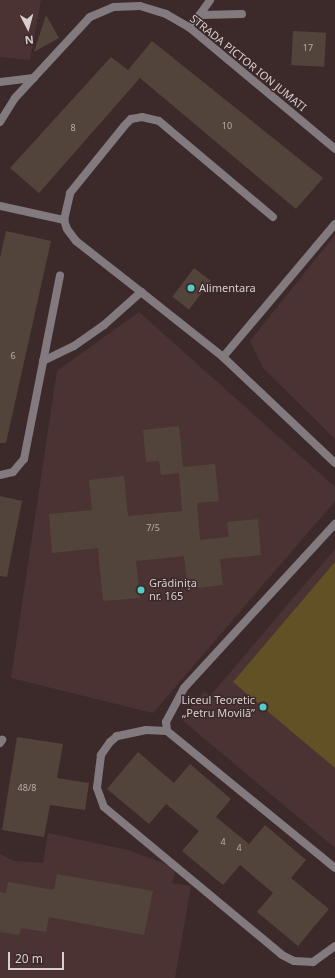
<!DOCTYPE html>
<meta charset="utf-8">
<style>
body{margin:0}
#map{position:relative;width:335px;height:978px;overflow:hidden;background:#3c2a2a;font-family:"Noto Sans",sans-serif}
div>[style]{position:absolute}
.built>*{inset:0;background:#4b3333}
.green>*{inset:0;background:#625125}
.building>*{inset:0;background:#53443b;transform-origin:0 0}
.service>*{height:8px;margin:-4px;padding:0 4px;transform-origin:4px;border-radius:4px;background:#827a7e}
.minor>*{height:8px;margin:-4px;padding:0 4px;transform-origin:4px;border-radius:4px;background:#827a7e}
.dots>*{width:11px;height:11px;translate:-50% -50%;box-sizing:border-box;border:2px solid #3c2a2a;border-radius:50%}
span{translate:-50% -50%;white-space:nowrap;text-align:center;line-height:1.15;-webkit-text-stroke:3px #3c2a2a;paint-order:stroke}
.number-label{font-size:9px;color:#b8aca9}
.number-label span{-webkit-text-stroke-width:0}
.street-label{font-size:11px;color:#dacece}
.poi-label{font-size:11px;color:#dacece}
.left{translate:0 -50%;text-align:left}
.right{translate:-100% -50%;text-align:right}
.north{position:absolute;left:8px;top:8px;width:40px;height:40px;-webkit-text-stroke:3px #3c2a2a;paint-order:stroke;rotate:174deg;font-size:11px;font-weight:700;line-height:16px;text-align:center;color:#dacece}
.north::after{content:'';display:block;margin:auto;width:14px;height:18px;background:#dacece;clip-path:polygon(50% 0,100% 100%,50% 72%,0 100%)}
.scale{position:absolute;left:8px;top:952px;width:56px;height:18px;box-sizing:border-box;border:2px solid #dacece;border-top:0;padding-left:5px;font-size:12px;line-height:14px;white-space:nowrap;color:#dacece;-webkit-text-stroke:3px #3c2a2a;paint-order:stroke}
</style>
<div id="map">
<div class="built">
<div style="clip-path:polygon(0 0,41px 0,30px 60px,0 57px)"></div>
<div style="clip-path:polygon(335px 235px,335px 439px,263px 368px,250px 341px)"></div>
<div style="clip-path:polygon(139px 312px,335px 487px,335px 501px,153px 713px,11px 678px,57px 371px)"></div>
<div style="clip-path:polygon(335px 549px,335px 847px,334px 847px,181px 719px,204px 692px,211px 695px)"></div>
<div style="clip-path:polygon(48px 833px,128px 850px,176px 868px,172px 883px,191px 886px,175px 978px,0 978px,0 854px,14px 861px,43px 863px)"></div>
</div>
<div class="green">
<div style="clip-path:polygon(335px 562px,335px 768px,233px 682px)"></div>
</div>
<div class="building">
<div style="clip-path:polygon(46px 15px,59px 38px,34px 52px)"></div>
<div style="left:293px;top:31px;width:33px;height:34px;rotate:3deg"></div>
<div style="clip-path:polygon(152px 41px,323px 178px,296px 209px,140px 78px,39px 193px,10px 168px,111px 57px,128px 70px)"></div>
<div style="clip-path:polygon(6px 231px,51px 241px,6px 443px,0 443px,0 258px)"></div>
<div style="left:194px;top:268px;width:21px;height:36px;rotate:37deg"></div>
<div style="clip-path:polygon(179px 426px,183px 467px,215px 464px,219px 501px,197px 503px,200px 540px,229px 537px,227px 522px,258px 519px,261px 555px,220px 559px,223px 585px,188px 589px,184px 556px,136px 561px,140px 598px,103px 601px,98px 548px,52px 553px,49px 514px,92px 510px,89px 480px,124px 476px,128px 516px,182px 511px,179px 473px,161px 475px,159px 461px,146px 462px,143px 430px)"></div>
<div style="clip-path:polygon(0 496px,22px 501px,7px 577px,0 576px)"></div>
<div style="clip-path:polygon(17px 737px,63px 744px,57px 778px,89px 783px,85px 810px,50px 805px,44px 837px,2px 830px)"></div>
<div style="clip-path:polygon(138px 752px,174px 783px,190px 764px,231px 799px,216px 817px,249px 844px,265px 825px,306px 860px,291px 878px,329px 909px,298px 946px,257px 912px,273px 893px,240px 865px,223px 885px,182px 851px,199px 831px,166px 804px,149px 824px,107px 789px)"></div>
<div style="clip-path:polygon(57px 874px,153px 891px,144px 935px,49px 917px,46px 932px,21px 928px,19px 935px,0 932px,0 892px,6px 893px,8px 882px,54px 890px)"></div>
</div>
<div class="service">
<div style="left:200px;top:15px;width:42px;rotate:-1.4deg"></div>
<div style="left:0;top:82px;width:34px;rotate:-7deg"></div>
<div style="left:0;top:206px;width:66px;rotate:12.3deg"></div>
<div style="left:64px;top:220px;width:9px;rotate:72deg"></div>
<div style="left:67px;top:229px;width:15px;rotate:53deg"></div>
<div style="left:76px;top:241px;width:83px;rotate:38.1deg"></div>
<div style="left:64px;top:220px;width:28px;rotate:-77deg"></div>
<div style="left:70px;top:193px;width:87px;rotate:-51deg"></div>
<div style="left:125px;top:125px;width:8px;rotate:-45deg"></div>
<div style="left:131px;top:119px;width:11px;rotate:-10deg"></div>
<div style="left:142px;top:117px;width:17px;rotate:13deg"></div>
<div style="left:159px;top:121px;width:149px;rotate:40.1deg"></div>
<div style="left:223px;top:357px;width:154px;rotate:43.4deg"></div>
<div style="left:43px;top:361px;width:34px;rotate:-26deg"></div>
<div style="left:74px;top:346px;width:37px;rotate:-35deg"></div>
<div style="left:104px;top:325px;width:50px;rotate:-41.7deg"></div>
<div style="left:141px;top:292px;width:105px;rotate:38.4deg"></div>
<div style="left:223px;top:357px;width:174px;rotate:-49.9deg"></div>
<div style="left:0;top:475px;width:13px;rotate:-13deg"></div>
<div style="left:13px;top:472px;width:17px;rotate:-50deg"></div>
<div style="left:24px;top:459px;width:187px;rotate:-78.9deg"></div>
<div style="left:167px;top:731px;width:9px;rotate:-96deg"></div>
<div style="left:166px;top:722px;width:38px;rotate:-62deg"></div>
<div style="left:184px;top:688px;width:223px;rotate:-47.4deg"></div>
<div style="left:0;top:743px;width:4px;rotate:-56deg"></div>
<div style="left:335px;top:868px;width:217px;rotate:-140.8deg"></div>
<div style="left:167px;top:731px;width:21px;rotate:-177deg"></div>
<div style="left:146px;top:730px;width:30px;rotate:168deg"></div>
<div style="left:117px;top:736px;width:9px;rotate:139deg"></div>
<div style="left:110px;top:742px;width:16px;rotate:125deg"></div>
<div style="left:101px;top:755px;width:33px;rotate:97deg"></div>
<div style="left:97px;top:788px;width:20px;rotate:70deg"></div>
<div style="left:104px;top:807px;width:231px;rotate:39.7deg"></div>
<div style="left:282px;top:955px;width:13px;rotate:27deg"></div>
<div style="left:294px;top:961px;width:19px;rotate:3deg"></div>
<div style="left:313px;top:962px;width:27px;rotate:-36deg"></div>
</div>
<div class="minor">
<div style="left:190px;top:28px;width:34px;rotate:-54deg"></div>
<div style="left:0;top:122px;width:28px;rotate:-58deg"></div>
<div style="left:15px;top:98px;width:110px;rotate:-47.2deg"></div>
<div style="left:90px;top:17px;width:26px;rotate:-23deg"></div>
<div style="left:114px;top:7px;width:26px;rotate:-2deg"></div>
<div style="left:140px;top:6px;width:27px;rotate:17deg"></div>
<div style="left:166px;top:14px;width:28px;rotate:30deg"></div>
<div style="left:190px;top:28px;width:189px;rotate:39.8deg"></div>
</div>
<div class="dots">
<div style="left:191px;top:288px;background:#53cdcb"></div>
<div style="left:141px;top:590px;background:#53cdcb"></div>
<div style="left:263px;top:707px;background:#53cdcb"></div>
</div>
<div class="number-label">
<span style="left:308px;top:48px">17</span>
<span style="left:227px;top:126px">10</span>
<span style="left:73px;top:128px">8</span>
<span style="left:13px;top:356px">6</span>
<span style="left:153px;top:528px">7/5</span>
<span style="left:27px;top:788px">48/8</span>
<span style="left:223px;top:842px">4</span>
<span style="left:239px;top:848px">4</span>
</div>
<div class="street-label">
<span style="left:248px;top:63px;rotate:39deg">STRADA PICTOR ION JUMATI</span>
</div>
<div class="poi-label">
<span class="left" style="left:199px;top:288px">Alimentara</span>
<span class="left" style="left:149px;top:590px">Grădinița<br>nr. 165</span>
<span class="right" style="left:255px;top:707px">Liceul Teoretic<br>„Petru Movilă”</span>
</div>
<div class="north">N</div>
<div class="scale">20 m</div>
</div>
